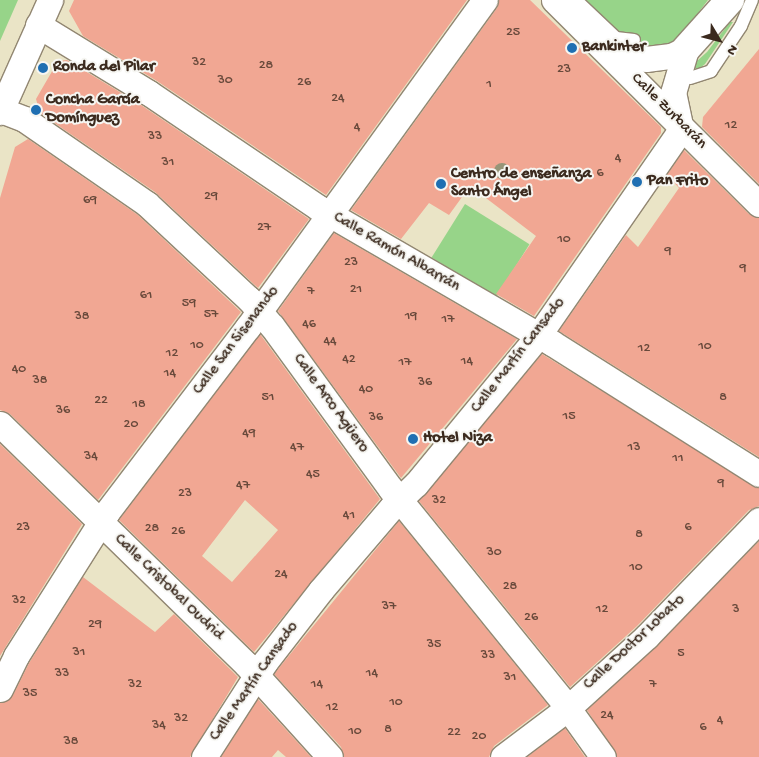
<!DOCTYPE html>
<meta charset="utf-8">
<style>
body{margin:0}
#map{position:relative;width:759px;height:757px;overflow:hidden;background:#eae4c6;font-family:"Gochi Hand",sans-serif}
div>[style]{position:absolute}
.green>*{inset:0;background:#97d489;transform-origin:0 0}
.building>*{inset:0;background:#f1a793}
.roads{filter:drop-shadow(1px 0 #928772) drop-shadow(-1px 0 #928772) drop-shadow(0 1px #928772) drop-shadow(0 -1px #928772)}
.lane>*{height:12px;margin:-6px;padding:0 6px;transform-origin:6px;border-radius:6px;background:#fff}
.street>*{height:25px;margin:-12.5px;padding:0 12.5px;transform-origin:12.5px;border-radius:12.5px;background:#fff}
.secondary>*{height:28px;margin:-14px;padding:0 14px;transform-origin:14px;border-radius:14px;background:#fff}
.trees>*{width:16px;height:16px;margin:-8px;border-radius:50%;background:#969578}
.dots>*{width:14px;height:14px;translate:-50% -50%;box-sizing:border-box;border:2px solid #f6f6f2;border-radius:50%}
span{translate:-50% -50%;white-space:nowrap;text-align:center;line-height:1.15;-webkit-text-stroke:4px #f6f6f2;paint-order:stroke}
.number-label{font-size:14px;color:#68493b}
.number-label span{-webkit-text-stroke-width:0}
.poi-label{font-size:16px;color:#3b2a1e;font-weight:700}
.left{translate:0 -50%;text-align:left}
.street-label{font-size:16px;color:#3b2a1e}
.north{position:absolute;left:694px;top:15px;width:50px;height:50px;-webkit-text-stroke:4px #f6f6f2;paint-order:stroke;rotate:127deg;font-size:14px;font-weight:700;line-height:20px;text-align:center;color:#3b2a1e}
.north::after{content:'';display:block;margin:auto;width:18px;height:22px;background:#3b2a1e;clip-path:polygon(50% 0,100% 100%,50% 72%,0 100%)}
</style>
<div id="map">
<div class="green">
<div style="clip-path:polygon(0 0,18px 0,0 41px)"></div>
<div style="clip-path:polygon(585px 0,708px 0,675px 43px,642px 52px,636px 44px,641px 42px,636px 35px,619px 34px)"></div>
<div style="clip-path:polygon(730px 22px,733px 22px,705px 64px,700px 68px,688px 69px,707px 52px)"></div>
<div style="left:465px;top:204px;width:76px;height:63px;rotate:32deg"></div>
</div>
<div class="building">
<div style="clip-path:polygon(74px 0,467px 0,326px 195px,157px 81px,83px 36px,69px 11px)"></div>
<div style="clip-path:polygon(499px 0,530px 0,661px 127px,661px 133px,534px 316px,496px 294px,536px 236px,470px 186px,449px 215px,429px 203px,401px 239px,351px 210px,497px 8px)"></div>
<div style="clip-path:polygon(759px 49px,759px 184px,702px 127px,703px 117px)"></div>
<div style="clip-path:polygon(67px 60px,141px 105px,309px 219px,258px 288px,155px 192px,40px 113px,36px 99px,58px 61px)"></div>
<div style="clip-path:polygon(28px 139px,138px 215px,241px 312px,98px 500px,10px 414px,0 410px,0 198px,15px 147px)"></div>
<div style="clip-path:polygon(684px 150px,749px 214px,759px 218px,759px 457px,559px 331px,626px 235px,638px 247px,679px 188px,667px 175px)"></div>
<div style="clip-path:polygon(334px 233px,517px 339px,401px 478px,278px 311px)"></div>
<div style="clip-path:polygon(evenodd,260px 334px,380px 499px,254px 652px,119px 520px,260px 334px,245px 500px,278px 530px,232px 582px,202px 556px,245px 500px)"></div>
<div style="clip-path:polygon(542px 354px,759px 488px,759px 506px,749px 510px,637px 626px,570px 687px,419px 501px)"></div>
<div style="clip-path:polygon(0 444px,82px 524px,0 656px)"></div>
<div style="clip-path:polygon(399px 521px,548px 705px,494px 746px,489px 757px,344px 757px,341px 747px,274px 674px)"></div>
<div style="clip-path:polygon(759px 541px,759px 757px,617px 757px,587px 710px,657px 646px)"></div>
<div style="clip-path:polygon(83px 577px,155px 632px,174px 614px,238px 677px,190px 757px,0 757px,0 703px,13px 695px,29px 663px)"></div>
<div style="clip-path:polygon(258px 699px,311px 757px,286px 757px,278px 750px,272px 757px,221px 757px)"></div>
<div style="clip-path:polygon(565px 728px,585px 757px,527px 757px)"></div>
</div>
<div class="roads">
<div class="lane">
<div style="left:576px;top:0;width:55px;rotate:43.5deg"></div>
<div style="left:616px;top:38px;width:18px;rotate:6deg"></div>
<div style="left:690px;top:78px;width:22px;rotate:-18deg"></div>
<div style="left:711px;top:71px;width:54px;rotate:-56.3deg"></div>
<div style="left:741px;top:26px;width:28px;rotate:-67deg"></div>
</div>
<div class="street">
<div style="left:554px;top:0;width:289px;rotate:44.9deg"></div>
<div style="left:38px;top:25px;width:130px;rotate:31.5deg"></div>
<div style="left:149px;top:93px;width:205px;rotate:34.1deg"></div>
<div style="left:319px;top:208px;width:269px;rotate:30.1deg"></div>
<div style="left:552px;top:343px;width:245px;rotate:32.3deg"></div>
<div style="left:612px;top:57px;width:34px;rotate:3deg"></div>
<div style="left:646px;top:59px;width:25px;rotate:-7deg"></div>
<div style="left:671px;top:56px;width:17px;rotate:-25deg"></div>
<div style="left:1px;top:110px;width:25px;rotate:21deg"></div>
<div style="left:24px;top:119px;width:150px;rotate:34.6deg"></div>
<div style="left:147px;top:204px;width:139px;rotate:43deg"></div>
<div style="left:249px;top:299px;width:35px;rotate:50deg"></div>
<div style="left:272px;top:326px;width:202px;rotate:53.9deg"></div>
<div style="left:391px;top:489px;width:272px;rotate:51deg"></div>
<div style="left:562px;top:700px;width:70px;rotate:54.3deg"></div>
<div style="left:0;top:112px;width:123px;rotate:-65.9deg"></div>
<div style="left:0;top:424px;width:344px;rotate:44.3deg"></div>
<div style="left:246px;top:664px;width:125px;rotate:47.9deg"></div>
<div style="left:0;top:689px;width:37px;rotate:-64deg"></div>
<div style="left:16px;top:656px;width:170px;rotate:-57.7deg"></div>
<div style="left:107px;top:512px;width:233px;rotate:-52.7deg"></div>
<div style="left:248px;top:327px;width:404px;rotate:-54.1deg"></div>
<div style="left:204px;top:757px;width:113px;rotate:-57.3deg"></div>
<div style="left:265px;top:662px;width:91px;rotate:-52.1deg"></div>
<div style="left:321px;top:590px;width:109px;rotate:-49.5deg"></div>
<div style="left:392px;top:507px;width:33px;rotate:-44deg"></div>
<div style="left:416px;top:484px;width:192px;rotate:-50.5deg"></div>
<div style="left:538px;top:336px;width:246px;rotate:-55.3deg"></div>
<div style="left:678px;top:134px;width:9px;rotate:-77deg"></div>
<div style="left:680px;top:125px;width:33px;rotate:-102deg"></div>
<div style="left:673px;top:93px;width:46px;rotate:-73.5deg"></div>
<div style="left:503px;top:757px;width:81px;rotate:-37deg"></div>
<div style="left:568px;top:708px;width:107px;rotate:-42.3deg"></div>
<div style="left:647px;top:636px;width:161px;rotate:-46deg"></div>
</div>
<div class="secondary">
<div style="left:686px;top:49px;width:66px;rotate:-48.1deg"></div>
</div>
</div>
<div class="trees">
<div style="left:502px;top:171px"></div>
</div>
<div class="dots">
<div style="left:572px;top:48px;background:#1f6fb2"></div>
<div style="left:43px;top:68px;background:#1f6fb2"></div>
<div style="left:36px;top:110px;background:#1f6fb2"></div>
<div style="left:637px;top:182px;background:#1f6fb2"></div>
<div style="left:441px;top:184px;background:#1f6fb2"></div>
<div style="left:413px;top:439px;background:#1f6fb2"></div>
</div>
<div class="number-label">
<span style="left:513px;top:33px">25</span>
<span style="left:199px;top:63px">32</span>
<span style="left:266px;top:66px">28</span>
<span style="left:564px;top:70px">23</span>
<span style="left:225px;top:81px">30</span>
<span style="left:304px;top:83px">26</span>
<span style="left:489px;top:85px">1</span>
<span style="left:338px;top:99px">24</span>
<span style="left:731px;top:126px">12</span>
<span style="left:357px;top:128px">4</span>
<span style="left:155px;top:137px">33</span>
<span style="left:618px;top:159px">4</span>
<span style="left:168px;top:163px">31</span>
<span style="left:600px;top:174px">6</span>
<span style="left:211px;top:197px">29</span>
<span style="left:90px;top:201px">69</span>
<span style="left:264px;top:228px">27</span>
<span style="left:564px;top:240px">10</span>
<span style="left:668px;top:252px">9</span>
<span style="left:351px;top:263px">23</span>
<span style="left:743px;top:269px">9</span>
<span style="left:356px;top:290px">21</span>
<span style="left:311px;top:292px">7</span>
<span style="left:146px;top:296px">61</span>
<span style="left:189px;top:304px">59</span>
<span style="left:211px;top:315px">57</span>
<span style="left:82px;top:317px">38</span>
<span style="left:411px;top:317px">19</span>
<span style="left:448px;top:320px">17</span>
<span style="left:309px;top:325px">46</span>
<span style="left:330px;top:342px">44</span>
<span style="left:197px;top:346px">10</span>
<span style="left:705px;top:347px">10</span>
<span style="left:644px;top:349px">12</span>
<span style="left:172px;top:354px">12</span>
<span style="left:349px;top:360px">42</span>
<span style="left:467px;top:362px">14</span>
<span style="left:405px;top:363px">17</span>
<span style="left:19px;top:370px">40</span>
<span style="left:170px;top:374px">14</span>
<span style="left:40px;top:381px">38</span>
<span style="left:425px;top:383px">36</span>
<span style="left:366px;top:390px">40</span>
<span style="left:268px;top:398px">51</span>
<span style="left:723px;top:398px">8</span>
<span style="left:101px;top:401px">22</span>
<span style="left:139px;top:405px">18</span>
<span style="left:63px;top:411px">36</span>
<span style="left:569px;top:417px">15</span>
<span style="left:376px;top:418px">36</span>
<span style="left:131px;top:425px">20</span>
<span style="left:249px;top:434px">49</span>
<span style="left:297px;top:448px">47</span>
<span style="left:634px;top:448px">13</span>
<span style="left:91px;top:457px">34</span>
<span style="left:678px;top:459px">11</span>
<span style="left:313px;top:475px">45</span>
<span style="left:721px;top:484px">9</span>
<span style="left:243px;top:486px">47</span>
<span style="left:185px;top:494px">23</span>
<span style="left:439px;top:501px">32</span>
<span style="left:349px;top:516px">41</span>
<span style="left:23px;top:528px">23</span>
<span style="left:688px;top:528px">6</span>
<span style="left:152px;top:529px">28</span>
<span style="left:178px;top:532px">26</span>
<span style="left:639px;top:535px">8</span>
<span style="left:494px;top:553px">30</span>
<span style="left:636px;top:568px">10</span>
<span style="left:281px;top:575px">24</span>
<span style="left:510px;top:587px">28</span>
<span style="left:19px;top:601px">32</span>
<span style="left:389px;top:607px">37</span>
<span style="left:602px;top:610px">12</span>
<span style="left:736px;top:610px">3</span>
<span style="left:531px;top:618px">26</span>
<span style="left:95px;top:625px">29</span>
<span style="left:434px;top:645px">35</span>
<span style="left:79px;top:653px">31</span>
<span style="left:681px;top:654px">5</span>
<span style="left:488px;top:656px">33</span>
<span style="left:62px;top:674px">33</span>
<span style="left:372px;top:674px">14</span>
<span style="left:510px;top:678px">31</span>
<span style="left:135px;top:685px">32</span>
<span style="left:317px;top:685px">14</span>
<span style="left:653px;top:685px">7</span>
<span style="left:30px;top:694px">35</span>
<span style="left:396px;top:703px">10</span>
<span style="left:332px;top:708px">12</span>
<span style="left:607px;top:716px">24</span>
<span style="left:181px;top:719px">32</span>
<span style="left:720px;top:721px">4</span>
<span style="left:159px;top:726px">34</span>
<span style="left:703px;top:728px">6</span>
<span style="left:388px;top:730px">8</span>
<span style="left:355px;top:732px">10</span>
<span style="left:454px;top:733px">22</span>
<span style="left:479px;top:737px">20</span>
<span style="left:71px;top:742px">38</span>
</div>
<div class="poi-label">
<span class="left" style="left:582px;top:48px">Bankinter</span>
<span class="left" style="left:53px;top:68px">Ronda del Pilar</span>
<span class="left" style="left:46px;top:110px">Concha García<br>Domínguez</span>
<span class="left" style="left:451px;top:184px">Centro de enseñanza<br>Santo Ángel</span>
<span class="left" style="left:647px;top:182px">Pan Frito</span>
<span class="left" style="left:423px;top:439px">Hotel Niza</span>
</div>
<div class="street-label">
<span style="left:668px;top:112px;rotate:45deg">Calle Zurbarán</span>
<span style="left:396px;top:253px;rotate:30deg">Calle Ramón Albarrán</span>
<span style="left:237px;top:341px;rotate:-53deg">Calle San Sisenando</span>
<span style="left:519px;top:356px;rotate:-52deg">Calle Martín Cansado</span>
<span style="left:330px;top:404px;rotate:54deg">Calle Arco Agüero</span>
<span style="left:168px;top:588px;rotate:44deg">Calle Cristobal Oudrid</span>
<span style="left:635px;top:643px;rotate:-43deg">Calle Doctor Lobato</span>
<span style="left:255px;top:682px;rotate:-55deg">Calle Martín Cansado</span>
</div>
<div class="north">N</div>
</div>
